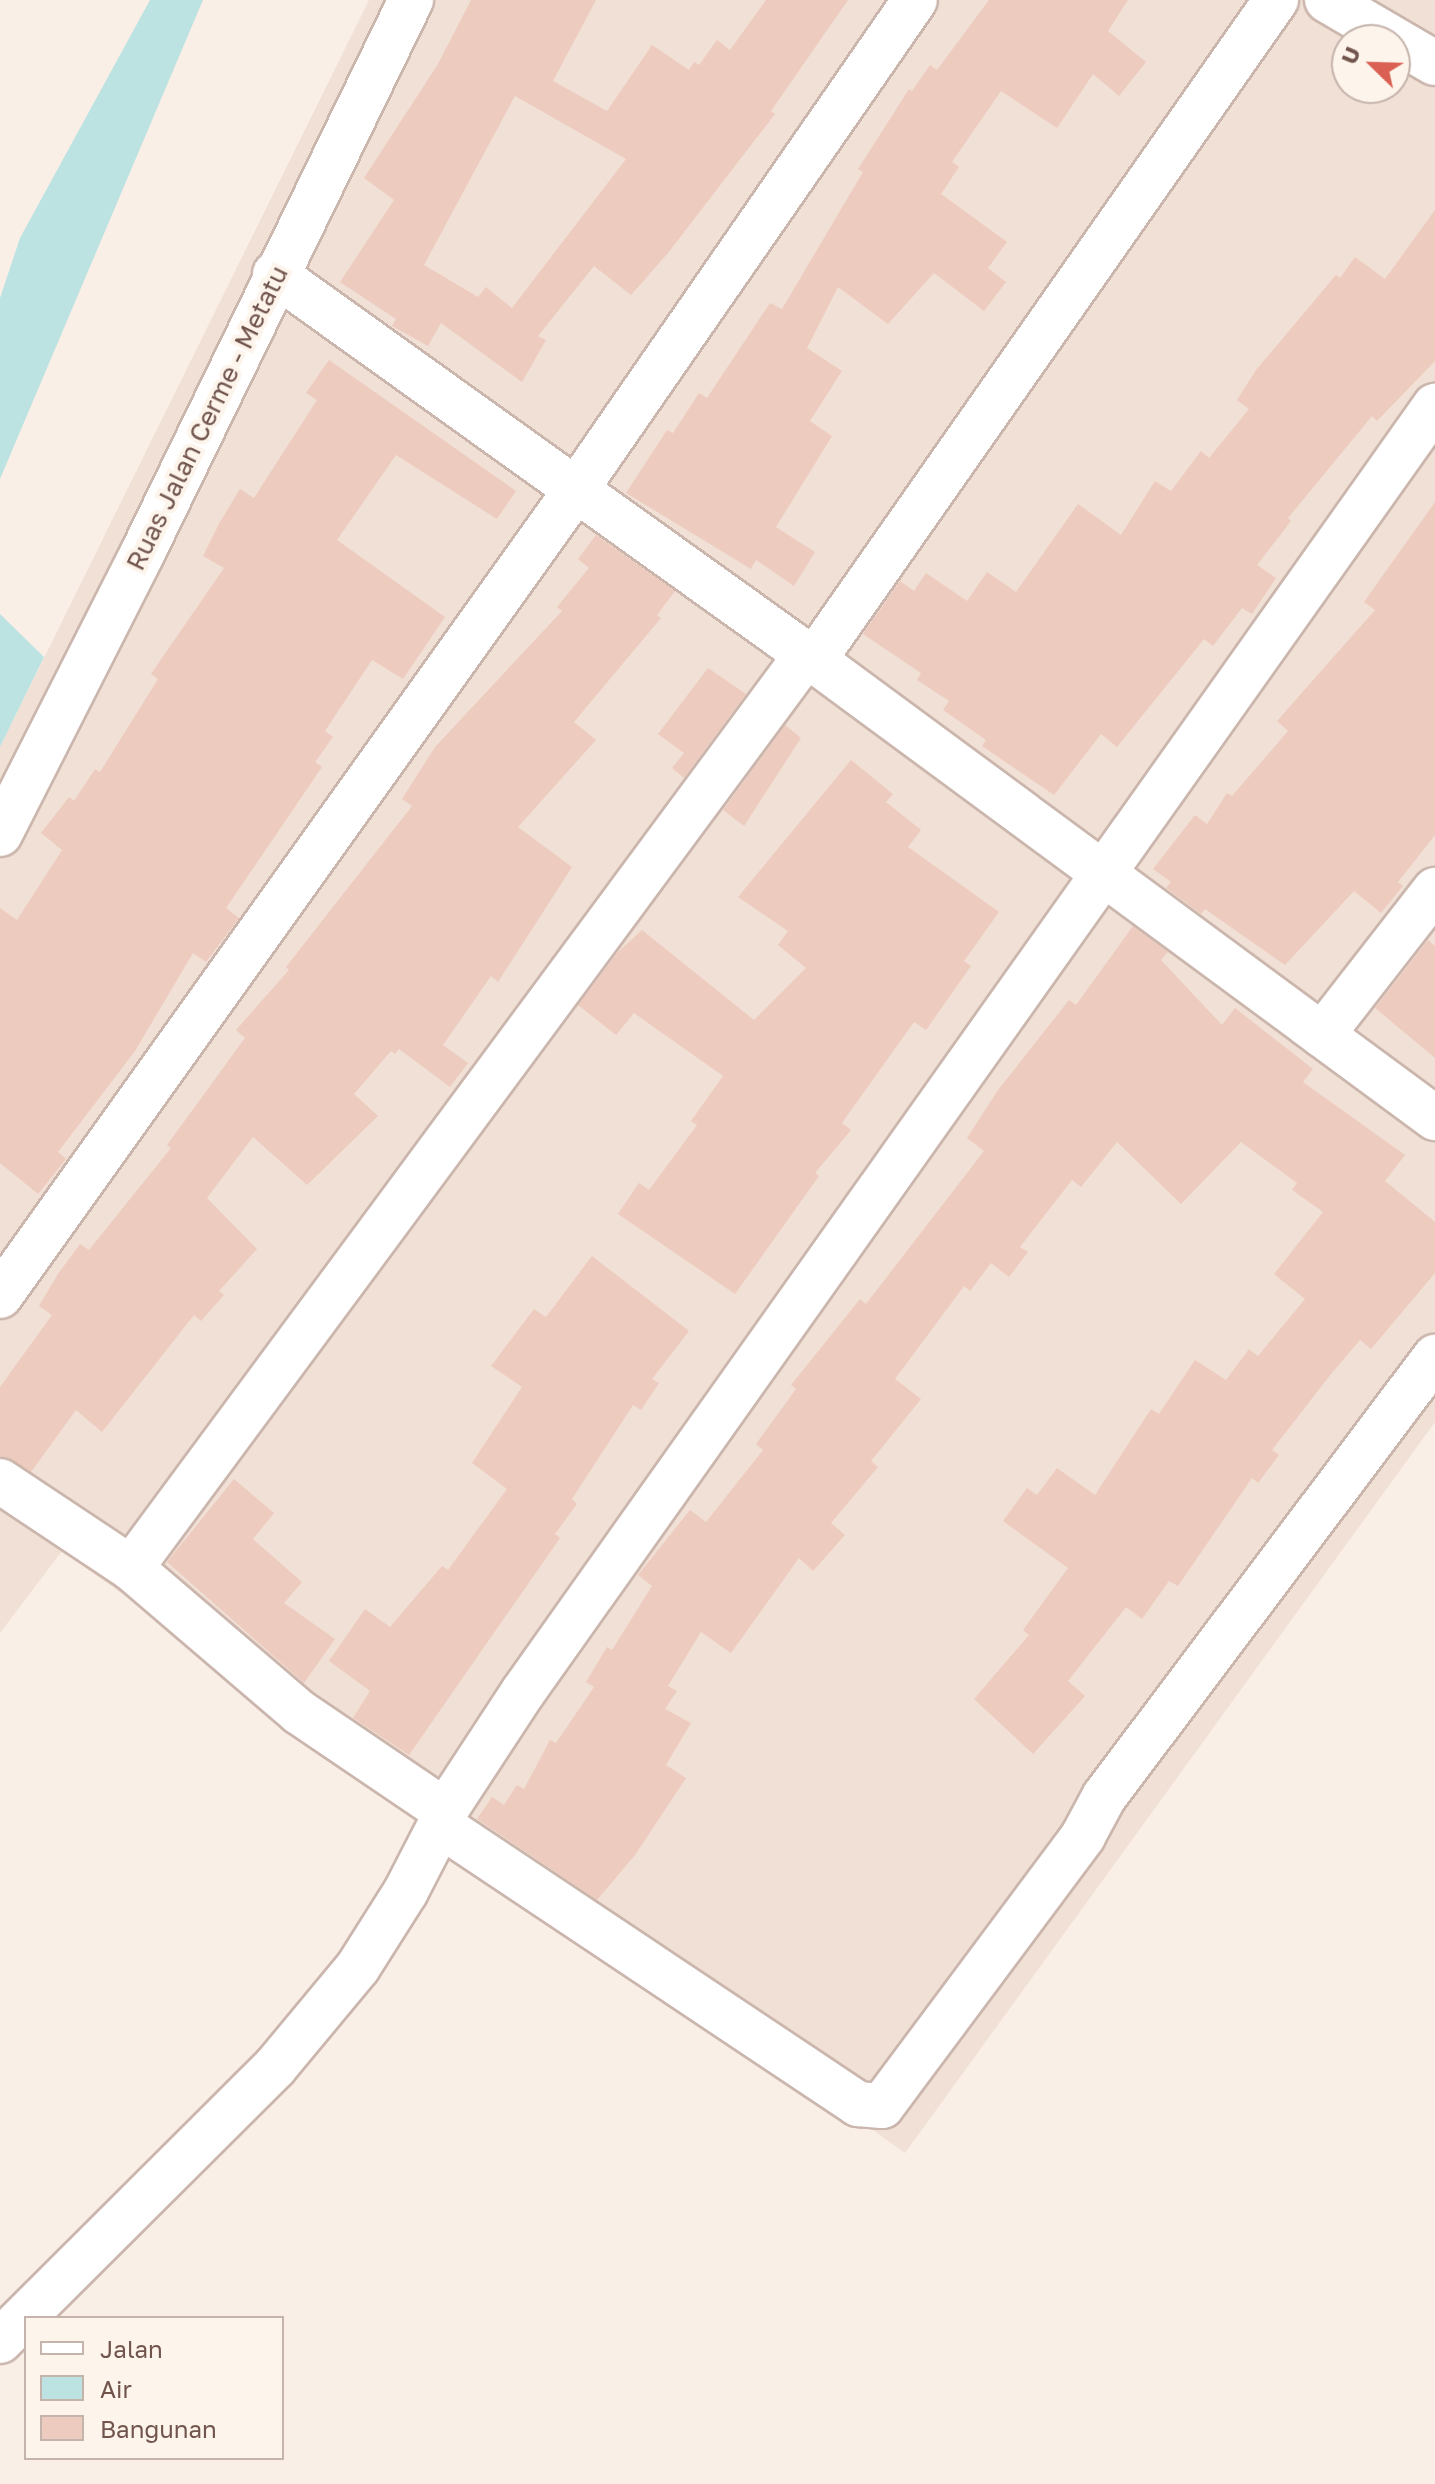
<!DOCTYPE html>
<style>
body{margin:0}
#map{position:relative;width:1435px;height:2484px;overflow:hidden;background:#faefe6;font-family:"Golos Text",sans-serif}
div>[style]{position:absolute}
.residential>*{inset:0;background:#f1e0d5}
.water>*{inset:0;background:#bce2e2}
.building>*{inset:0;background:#eecbbf}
.roads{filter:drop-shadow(2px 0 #cbb6ad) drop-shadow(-2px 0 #cbb6ad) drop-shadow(0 2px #cbb6ad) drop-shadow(0 -2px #cbb6ad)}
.minor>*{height:44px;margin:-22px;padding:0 22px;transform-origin:22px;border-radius:22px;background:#fff}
.secondary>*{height:44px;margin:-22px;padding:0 22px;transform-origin:22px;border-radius:22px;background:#fff}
span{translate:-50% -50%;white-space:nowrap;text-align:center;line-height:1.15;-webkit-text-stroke:8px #fdf4eb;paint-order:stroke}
.street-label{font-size:26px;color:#71554d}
.legend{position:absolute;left:24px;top:2316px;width:260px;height:144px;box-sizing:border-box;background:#fdf4eb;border:2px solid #c5b4ac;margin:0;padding:10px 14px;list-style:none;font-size:24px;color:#71554d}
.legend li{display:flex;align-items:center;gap:16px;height:40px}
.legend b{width:40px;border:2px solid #c5b4ac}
.north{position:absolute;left:1331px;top:24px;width:80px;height:80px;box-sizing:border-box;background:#fdf4eb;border:2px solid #c5b4ac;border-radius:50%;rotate:293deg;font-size:22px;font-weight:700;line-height:32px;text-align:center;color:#71554d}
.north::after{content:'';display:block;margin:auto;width:28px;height:36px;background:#da6054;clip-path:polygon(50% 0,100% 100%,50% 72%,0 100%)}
</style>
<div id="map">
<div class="residential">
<div style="clip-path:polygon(evenodd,369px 0,1435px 0,1435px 1422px,905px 2153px,62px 1551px,0 1633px,0 747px,369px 0,1347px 40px,1395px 40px,1395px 88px,1347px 88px,1347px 40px)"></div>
</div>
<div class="water">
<div style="clip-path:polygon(150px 0,203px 0,0 479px,0 298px,20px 238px)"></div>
<div style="clip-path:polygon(0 614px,44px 657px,0 747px)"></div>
</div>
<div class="building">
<div style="clip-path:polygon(evenodd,471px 0,596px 0,553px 81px,607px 111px,652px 45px,689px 70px,694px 62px,699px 65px,717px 40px,730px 50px,766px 0,848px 0,771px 111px,775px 114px,668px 253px,631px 295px,594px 266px,538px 336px,546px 340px,522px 382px,441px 323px,428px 346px,392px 326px,396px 319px,340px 282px,394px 200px,364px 178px,438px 64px,471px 0,515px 96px,626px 159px,512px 308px,486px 287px,478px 297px,424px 265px,515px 96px)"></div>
<div style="clip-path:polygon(989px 0,1128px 0,1108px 31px,1146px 62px,1119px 96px,1093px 74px,1057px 128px,1001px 91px,952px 162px,959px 167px,941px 194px,1007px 242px,988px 268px,1006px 282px,984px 311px,934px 273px,888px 324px,838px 287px,807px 348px,842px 371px,810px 421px,832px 436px,776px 527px,815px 552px,794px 586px,756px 560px,751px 569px,626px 493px,667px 430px,673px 433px,699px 393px,707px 398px,770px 303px,782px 309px,863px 172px,858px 169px,909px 89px,912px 91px,930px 65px,937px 70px)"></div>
<div style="clip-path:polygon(1435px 210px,1435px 361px,1377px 421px,1372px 416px,1288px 518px,1291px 521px,1257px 565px,1276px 578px,1252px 614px,1242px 608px,1213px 646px,1204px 639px,1117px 747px,1101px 734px,1054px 795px,982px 746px,986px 740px,943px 710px,949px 701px,917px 680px,921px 673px,863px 634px,900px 581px,914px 591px,926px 573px,967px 601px,987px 572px,1016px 592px,1078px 504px,1121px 535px,1155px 481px,1171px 491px,1201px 451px,1209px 458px,1249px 409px,1237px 400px,1256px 370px,1336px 275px,1340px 278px,1355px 257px,1385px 279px)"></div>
<div style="clip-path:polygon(329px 360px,516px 491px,497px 519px,396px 455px,337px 540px,445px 617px,403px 679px,372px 660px,325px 731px,333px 737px,315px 762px,322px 767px,226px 908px,239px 918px,206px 962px,193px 953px,135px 1051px,58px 1152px,66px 1159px,38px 1194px,0 1163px,0 908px,17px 920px,62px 850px,41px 833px,69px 797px,74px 801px,95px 769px,100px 772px,158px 679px,151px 674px,224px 568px,203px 556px,220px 522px,240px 489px,254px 498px,317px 400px,306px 393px)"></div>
<div style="clip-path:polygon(1435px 502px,1435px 835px,1398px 882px,1403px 886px,1381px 913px,1354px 891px,1285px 965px,1205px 909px,1201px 914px,1166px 888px,1171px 882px,1153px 869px,1195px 815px,1207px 824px,1227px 793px,1232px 796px,1288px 731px,1277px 721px,1375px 610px,1364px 602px)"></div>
<div style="clip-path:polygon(596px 535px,675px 591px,657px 615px,661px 618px,574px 722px,596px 740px,518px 827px,572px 867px,498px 982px,491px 976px,443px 1045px,468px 1063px,450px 1087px,399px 1049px,395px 1054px,391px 1051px,354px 1094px,378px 1116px,307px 1185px,253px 1137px,207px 1198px,257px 1249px,219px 1291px,224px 1295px,201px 1321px,194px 1315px,102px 1432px,76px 1410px,31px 1472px,0 1456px,0 1387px,52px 1315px,39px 1306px,58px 1274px,80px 1244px,89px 1250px,171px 1148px,167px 1145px,245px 1038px,236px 1030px,289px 970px,286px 967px,412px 806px,402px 799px,435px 747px,562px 611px,557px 607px,589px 568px,578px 559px)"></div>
<div style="clip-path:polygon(708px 668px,746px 694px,684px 778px,672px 768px,684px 753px,658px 734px)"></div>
<div style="clip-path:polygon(785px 725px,801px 738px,744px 826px,723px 810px)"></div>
<div style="clip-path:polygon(851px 760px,893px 794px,886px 802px,921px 830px,908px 847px,999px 912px,964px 961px,971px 966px,926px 1030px,914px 1022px,842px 1123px,851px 1130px,815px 1173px,819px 1176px,735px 1294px,618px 1214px,639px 1183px,649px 1190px,697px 1125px,691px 1121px,723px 1076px,634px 1013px,616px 1035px,578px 1005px,618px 952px,642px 930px,754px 1020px,806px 968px,778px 945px,788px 931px,738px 897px)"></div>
<div style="clip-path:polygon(1133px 926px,1168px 952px,1161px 960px,1222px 1025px,1235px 1008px,1313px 1069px,1303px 1082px,1405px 1155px,1385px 1181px,1435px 1222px,1435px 1273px,1371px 1349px,1360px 1340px,1331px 1374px,1272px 1450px,1279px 1455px,1258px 1483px,1252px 1478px,1178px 1586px,1169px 1581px,1142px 1619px,1126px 1607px,1068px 1681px,1085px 1696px,1033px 1754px,974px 1699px,1029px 1635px,1023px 1630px,1068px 1568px,1003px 1521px,1027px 1488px,1037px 1495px,1057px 1468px,1095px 1495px,1151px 1409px,1159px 1414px,1195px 1360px,1226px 1380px,1249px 1349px,1258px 1356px,1305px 1299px,1274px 1274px,1323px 1212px,1292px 1190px,1297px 1183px,1241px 1142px,1181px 1204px,1117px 1142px,1081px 1187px,1072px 1180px,1020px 1247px,1028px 1252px,1009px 1277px,991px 1263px,970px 1291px,964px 1286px,895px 1379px,921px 1399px,871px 1461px,878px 1467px,831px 1523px,845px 1535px,813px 1571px,799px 1558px,731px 1653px,701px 1632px,668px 1686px,677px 1691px,665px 1709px,691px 1723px,666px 1765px,686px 1778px,635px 1855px,597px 1900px,477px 1819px,492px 1797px,504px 1805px,517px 1785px,524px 1789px,550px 1740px,556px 1743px,594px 1687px,586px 1682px,607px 1647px,612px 1650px,652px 1586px,638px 1575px,690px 1510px,706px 1522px,763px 1450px,756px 1444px,796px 1389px,791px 1385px,860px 1299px,866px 1304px,984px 1151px,967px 1138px,998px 1090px,1069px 1000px,1076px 1005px)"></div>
<div style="clip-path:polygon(1428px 940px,1435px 946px,1435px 1058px,1375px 1008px)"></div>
<div style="clip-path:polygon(592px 1256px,689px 1331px,652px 1379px,659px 1383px,641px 1410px,633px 1405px,572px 1499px,577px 1504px,555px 1534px,560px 1538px,409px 1755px,353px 1718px,370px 1691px,329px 1661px,365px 1609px,390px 1627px,442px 1566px,448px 1570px,507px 1489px,472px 1463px,522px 1387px,491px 1366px,534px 1309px,546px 1317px)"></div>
<div style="clip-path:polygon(234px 1479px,274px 1513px,253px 1539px,302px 1582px,284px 1603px,335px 1639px,304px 1683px,167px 1562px)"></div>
</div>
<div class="roads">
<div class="minor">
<div style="left:1327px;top:0;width:125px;rotate:30.3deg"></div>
<div style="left:275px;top:274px;width:663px;rotate:35.61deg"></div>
<div style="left:814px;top:660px;width:772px;rotate:36.41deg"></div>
<div style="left:814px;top:660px;width:806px;rotate:-55.01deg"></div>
<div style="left:1322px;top:1035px;width:184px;rotate:-52.1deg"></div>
<div style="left:0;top:1296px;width:989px;rotate:-54.46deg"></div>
<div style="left:575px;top:491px;width:597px;rotate:-55.3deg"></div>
<div style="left:0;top:1481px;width:157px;rotate:33.6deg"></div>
<div style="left:131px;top:1568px;width:221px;rotate:40.6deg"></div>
<div style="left:299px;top:1712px;width:176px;rotate:34.1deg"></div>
<div style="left:445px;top:1811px;width:142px;rotate:-56.8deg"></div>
<div style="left:523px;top:1692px;width:1577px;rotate:-54.66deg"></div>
<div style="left:131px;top:1568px;width:1135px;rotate:-53.52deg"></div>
<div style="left:445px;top:1811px;width:15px;rotate:110deg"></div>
<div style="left:440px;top:1825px;width:503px;rotate:33.72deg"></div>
<div style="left:858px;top:2104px;width:24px;rotate:5deg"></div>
<div style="left:882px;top:2106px;width:337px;rotate:-53.3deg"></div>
<div style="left:1083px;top:1836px;width:44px;rotate:-61.7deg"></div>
<div style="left:1104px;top:1797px;width:551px;rotate:-53.05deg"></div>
<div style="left:0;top:2341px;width:388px;rotate:-44.9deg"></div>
<div style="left:275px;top:2067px;width:130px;rotate:-50.3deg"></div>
<div style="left:358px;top:1967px;width:90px;rotate:-57.7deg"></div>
<div style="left:406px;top:1891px;width:74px;rotate:-62.7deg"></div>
</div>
<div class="secondary">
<div style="left:0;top:834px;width:316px;rotate:-63.1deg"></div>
<div style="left:143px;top:552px;width:614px;rotate:-64.1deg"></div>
</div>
</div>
<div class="street-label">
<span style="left:207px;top:418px;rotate:-64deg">Ruas Jalan Cerme - Metatu</span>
</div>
<ul class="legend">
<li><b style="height:10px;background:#fff"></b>Jalan</li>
<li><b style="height:22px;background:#bce2e2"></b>Air</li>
<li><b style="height:22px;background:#eecbbf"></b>Bangunan</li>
</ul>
<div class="north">U</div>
</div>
